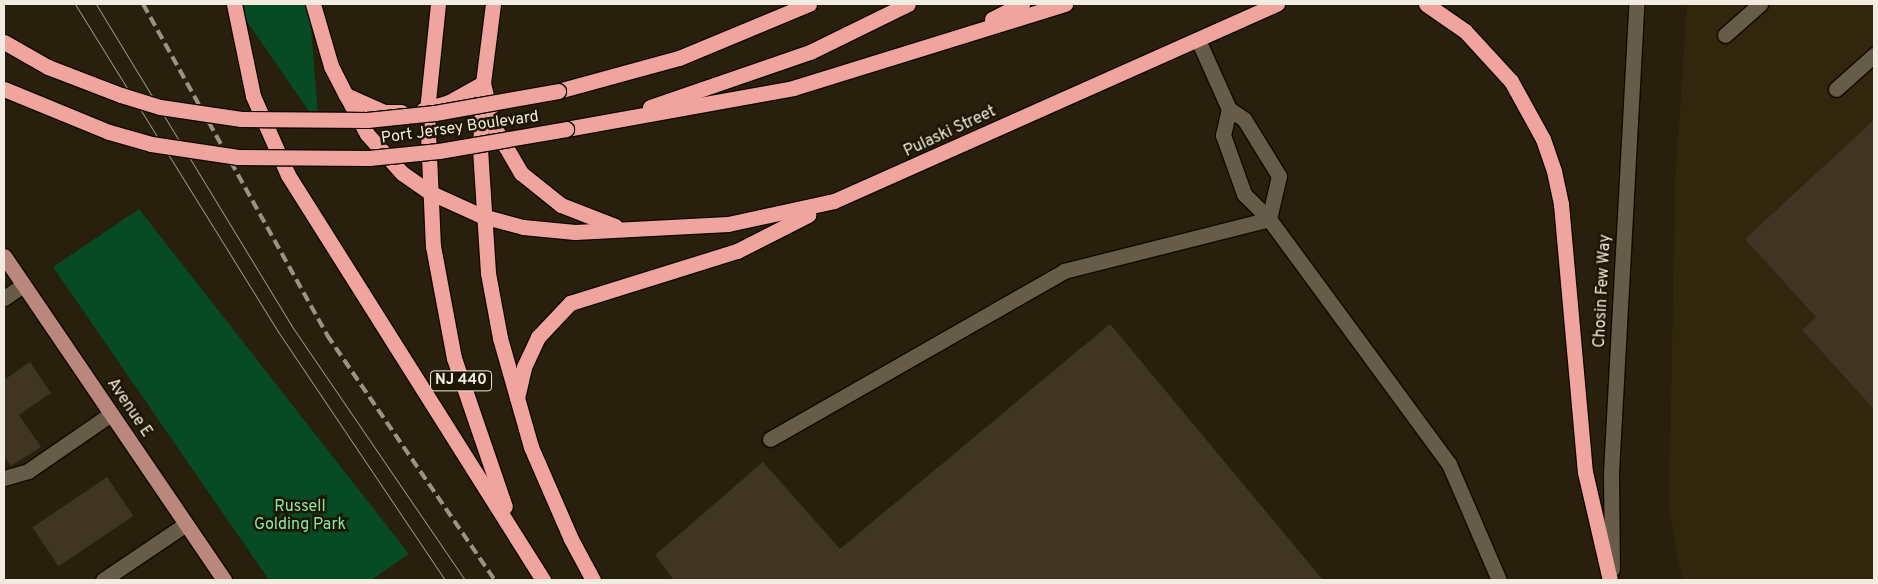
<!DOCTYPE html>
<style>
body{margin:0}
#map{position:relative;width:1878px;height:584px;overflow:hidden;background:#281f0c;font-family:Overpass,sans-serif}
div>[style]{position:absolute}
.built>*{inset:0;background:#32260c}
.green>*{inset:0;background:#064b23}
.building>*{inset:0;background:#3f3522;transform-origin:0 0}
.roads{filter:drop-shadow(1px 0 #110800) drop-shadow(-1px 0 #110800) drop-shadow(0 1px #110800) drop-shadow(0 -1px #110800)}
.minor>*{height:15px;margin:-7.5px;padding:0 7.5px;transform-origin:7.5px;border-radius:7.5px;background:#675c48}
.major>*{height:15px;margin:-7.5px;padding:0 7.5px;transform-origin:7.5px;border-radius:7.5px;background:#b9877c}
.highway>*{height:15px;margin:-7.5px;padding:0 7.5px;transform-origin:7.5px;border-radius:7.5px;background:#f0a49e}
.tram>*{height:1px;margin:-0.5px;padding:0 0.5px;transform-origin:0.5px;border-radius:0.5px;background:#9b9485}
.rail>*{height:4px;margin-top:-2px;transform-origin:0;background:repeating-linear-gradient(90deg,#9b9485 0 10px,transparent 0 15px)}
.bridges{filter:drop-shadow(1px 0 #110800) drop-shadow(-1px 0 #110800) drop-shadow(0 1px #110800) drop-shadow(0 -1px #110800)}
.highway-bridge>*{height:15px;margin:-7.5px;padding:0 7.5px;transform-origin:7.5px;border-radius:7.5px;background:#f0a49e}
span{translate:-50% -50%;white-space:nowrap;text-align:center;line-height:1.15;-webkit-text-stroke:5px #1e1604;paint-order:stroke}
.shield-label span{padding:1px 4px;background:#1e1604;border:1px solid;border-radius:4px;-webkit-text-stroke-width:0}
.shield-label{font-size:15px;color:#f2ece0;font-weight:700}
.street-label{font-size:16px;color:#f2ece0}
.park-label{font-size:16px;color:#88e6a1}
.frame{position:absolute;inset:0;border:5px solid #f2ece0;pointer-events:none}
</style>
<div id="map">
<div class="built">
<div style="clip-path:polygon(1687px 4px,1874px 4px,1874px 580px,1682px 580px,1669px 509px,1675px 183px)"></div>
</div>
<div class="green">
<div style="clip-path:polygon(235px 4px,309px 4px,319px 126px)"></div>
<div style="clip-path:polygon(139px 209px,409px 554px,371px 580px,269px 580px,53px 267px)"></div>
</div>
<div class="building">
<div style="clip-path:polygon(1874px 120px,1874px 409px,1802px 330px,1816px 317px,1745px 239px)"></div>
<div style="clip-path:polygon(1110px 324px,1323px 580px,674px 580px,655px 555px,763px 462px,840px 549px)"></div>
<div style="clip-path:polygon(30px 362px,51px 393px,19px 415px,41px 447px,11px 466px,4px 456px,4px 380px)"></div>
<div style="left:107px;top:477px;width:47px;height:90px;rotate:56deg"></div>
</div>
<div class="roads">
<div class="minor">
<div style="left:1725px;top:35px;width:47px;rotate:-41.5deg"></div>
<div style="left:1199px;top:42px;width:73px;rotate:65.9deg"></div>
<div style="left:1229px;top:109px;width:18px;rotate:34deg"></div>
<div style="left:1244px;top:119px;width:67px;rotate:58.4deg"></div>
<div style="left:1279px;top:176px;width:44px;rotate:103.1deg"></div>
<div style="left:1836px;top:89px;width:51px;rotate:-41.8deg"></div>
<div style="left:1229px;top:109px;width:27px;rotate:103deg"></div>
<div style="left:1223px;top:135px;width:63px;rotate:70.4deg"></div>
<div style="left:1244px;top:194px;width:35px;rotate:45deg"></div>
<div style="left:1269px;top:219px;width:304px;rotate:53.7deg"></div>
<div style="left:1449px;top:464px;width:126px;rotate:66.7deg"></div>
<div style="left:4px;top:298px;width:23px;rotate:-34deg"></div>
<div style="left:770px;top:439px;width:339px;rotate:-29.7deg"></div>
<div style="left:1064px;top:271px;width:211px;rotate:-14.2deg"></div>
<div style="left:4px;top:478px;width:25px;rotate:-16deg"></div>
<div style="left:28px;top:471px;width:101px;rotate:-34.5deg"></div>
<div style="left:1612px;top:569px;width:96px;rotate:-90.6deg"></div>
<div style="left:1611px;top:473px;width:470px;rotate:-86.9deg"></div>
<div style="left:103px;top:580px;width:100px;rotate:-34deg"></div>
</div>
<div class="major">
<div style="left:4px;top:256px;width:392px;rotate:55.8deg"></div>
</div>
<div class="highway">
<div style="left:234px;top:4px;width:94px;rotate:78.3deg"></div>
<div style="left:253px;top:96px;width:86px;rotate:66.1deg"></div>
<div style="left:288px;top:175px;width:479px;rotate:57.8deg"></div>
<div style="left:313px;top:4px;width:65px;rotate:73.8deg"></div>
<div style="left:331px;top:66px;width:33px;rotate:63deg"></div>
<div style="left:346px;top:95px;width:44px;rotate:61.7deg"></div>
<div style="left:367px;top:134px;width:52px;rotate:48.1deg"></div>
<div style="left:402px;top:173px;width:33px;rotate:35deg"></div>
<div style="left:429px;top:192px;width:58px;rotate:24.4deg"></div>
<div style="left:482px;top:216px;width:42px;rotate:15deg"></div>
<div style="left:523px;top:227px;width:52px;rotate:5.5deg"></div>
<div style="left:575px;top:232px;width:153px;rotate:-3deg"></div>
<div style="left:728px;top:224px;width:108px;rotate:-12.2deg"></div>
<div style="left:834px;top:201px;width:485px;rotate:-24deg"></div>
<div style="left:438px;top:4px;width:107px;rotate:95.9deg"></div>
<div style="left:427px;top:110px;width:136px;rotate:87.5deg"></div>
<div style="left:433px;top:246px;width:114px;rotate:79.4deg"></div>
<div style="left:454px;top:358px;width:157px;rotate:71.1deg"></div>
<div style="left:493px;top:4px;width:80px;rotate:97.2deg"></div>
<div style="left:483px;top:83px;width:66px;rotate:92.6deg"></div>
<div style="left:480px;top:149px;width:124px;rotate:86.3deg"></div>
<div style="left:488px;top:273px;width:66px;rotate:79.5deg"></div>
<div style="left:500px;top:338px;width:113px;rotate:74.1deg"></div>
<div style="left:531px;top:447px;width:100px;rotate:66.5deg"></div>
<div style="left:571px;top:539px;width:47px;rotate:61.8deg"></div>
<div style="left:1426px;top:4px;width:47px;rotate:34.7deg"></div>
<div style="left:1465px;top:31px;width:68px;rotate:47.4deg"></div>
<div style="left:1511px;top:81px;width:66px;rotate:61.1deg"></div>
<div style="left:1543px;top:139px;width:34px;rotate:71deg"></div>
<div style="left:1554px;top:171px;width:34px;rotate:78deg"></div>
<div style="left:1561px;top:204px;width:269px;rotate:84.9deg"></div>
<div style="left:1585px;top:472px;width:111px;rotate:77deg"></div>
<div style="left:992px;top:19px;width:34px;rotate:-27deg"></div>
<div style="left:558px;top:91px;width:125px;rotate:-15.3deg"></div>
<div style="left:679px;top:58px;width:141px;rotate:-22.6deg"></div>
<div style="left:346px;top:95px;width:42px;rotate:24.1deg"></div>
<div style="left:384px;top:112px;width:17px"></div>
<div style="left:650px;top:107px;width:169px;rotate:-19deg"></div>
<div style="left:810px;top:52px;width:109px;rotate:-26.1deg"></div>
<div style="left:423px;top:110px;width:27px;rotate:-17deg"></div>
<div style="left:449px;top:102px;width:39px;rotate:-29deg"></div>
<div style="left:483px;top:83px;width:43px;rotate:76.6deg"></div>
<div style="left:493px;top:125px;width:56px;rotate:59.7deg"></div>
<div style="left:521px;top:173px;width:51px;rotate:38.7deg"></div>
<div style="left:561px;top:205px;width:58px;rotate:21.3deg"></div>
<div style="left:566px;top:129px;width:231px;rotate:-10.2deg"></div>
<div style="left:793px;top:88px;width:285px;rotate:-17.2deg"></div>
<div style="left:517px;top:398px;width:32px;rotate:-77deg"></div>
<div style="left:524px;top:367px;width:33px;rotate:-65deg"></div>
<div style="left:538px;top:337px;width:47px;rotate:-46.7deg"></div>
<div style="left:570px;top:303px;width:175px;rotate:-17.3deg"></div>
<div style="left:737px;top:251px;width:80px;rotate:-26.9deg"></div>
</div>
</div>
<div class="tram">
<div style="left:75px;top:4px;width:387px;rotate:58.2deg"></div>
<div style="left:279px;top:333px;width:298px;rotate:56.1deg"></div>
<div style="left:96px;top:4px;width:376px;rotate:58.7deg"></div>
<div style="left:291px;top:325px;width:309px;rotate:55.7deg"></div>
</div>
<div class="rail">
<div style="left:143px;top:4px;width:379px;rotate:60.9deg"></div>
<div style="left:327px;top:335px;width:297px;rotate:55.6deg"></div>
</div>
<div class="bridges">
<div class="highway-bridge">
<div style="left:4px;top:42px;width:51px;rotate:29.6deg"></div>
<div style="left:48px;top:67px;width:78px;rotate:21deg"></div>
<div style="left:121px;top:95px;width:41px;rotate:17.1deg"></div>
<div style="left:160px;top:107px;width:82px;rotate:8.4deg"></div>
<div style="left:241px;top:119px;width:126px;rotate:0.5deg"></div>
<div style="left:367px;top:120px;width:68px;rotate:-5.9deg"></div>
<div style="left:435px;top:113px;width:125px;rotate:-10.1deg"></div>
<div style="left:4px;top:89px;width:113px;rotate:22.3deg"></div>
<div style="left:109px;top:132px;width:44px;rotate:15.9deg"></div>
<div style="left:151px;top:144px;width:88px;rotate:8.5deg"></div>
<div style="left:238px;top:157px;width:131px;rotate:0.4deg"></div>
<div style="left:369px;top:158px;width:70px;rotate:-5.7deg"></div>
<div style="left:439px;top:151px;width:129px;rotate:-9.8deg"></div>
</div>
</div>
<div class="shield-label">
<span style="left:461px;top:381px">NJ 440</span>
</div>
<div class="street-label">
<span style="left:460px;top:128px;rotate:-8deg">Port Jersey Boulevard</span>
<span style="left:950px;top:132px;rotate:-25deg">Pulaski Street</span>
<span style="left:1603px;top:291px;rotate:-87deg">Chosin Few Way</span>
<span style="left:129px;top:408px;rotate:56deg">Avenue E</span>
</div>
<div class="park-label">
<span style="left:300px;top:516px">Russell<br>Golding Park</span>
</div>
<div class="frame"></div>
</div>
